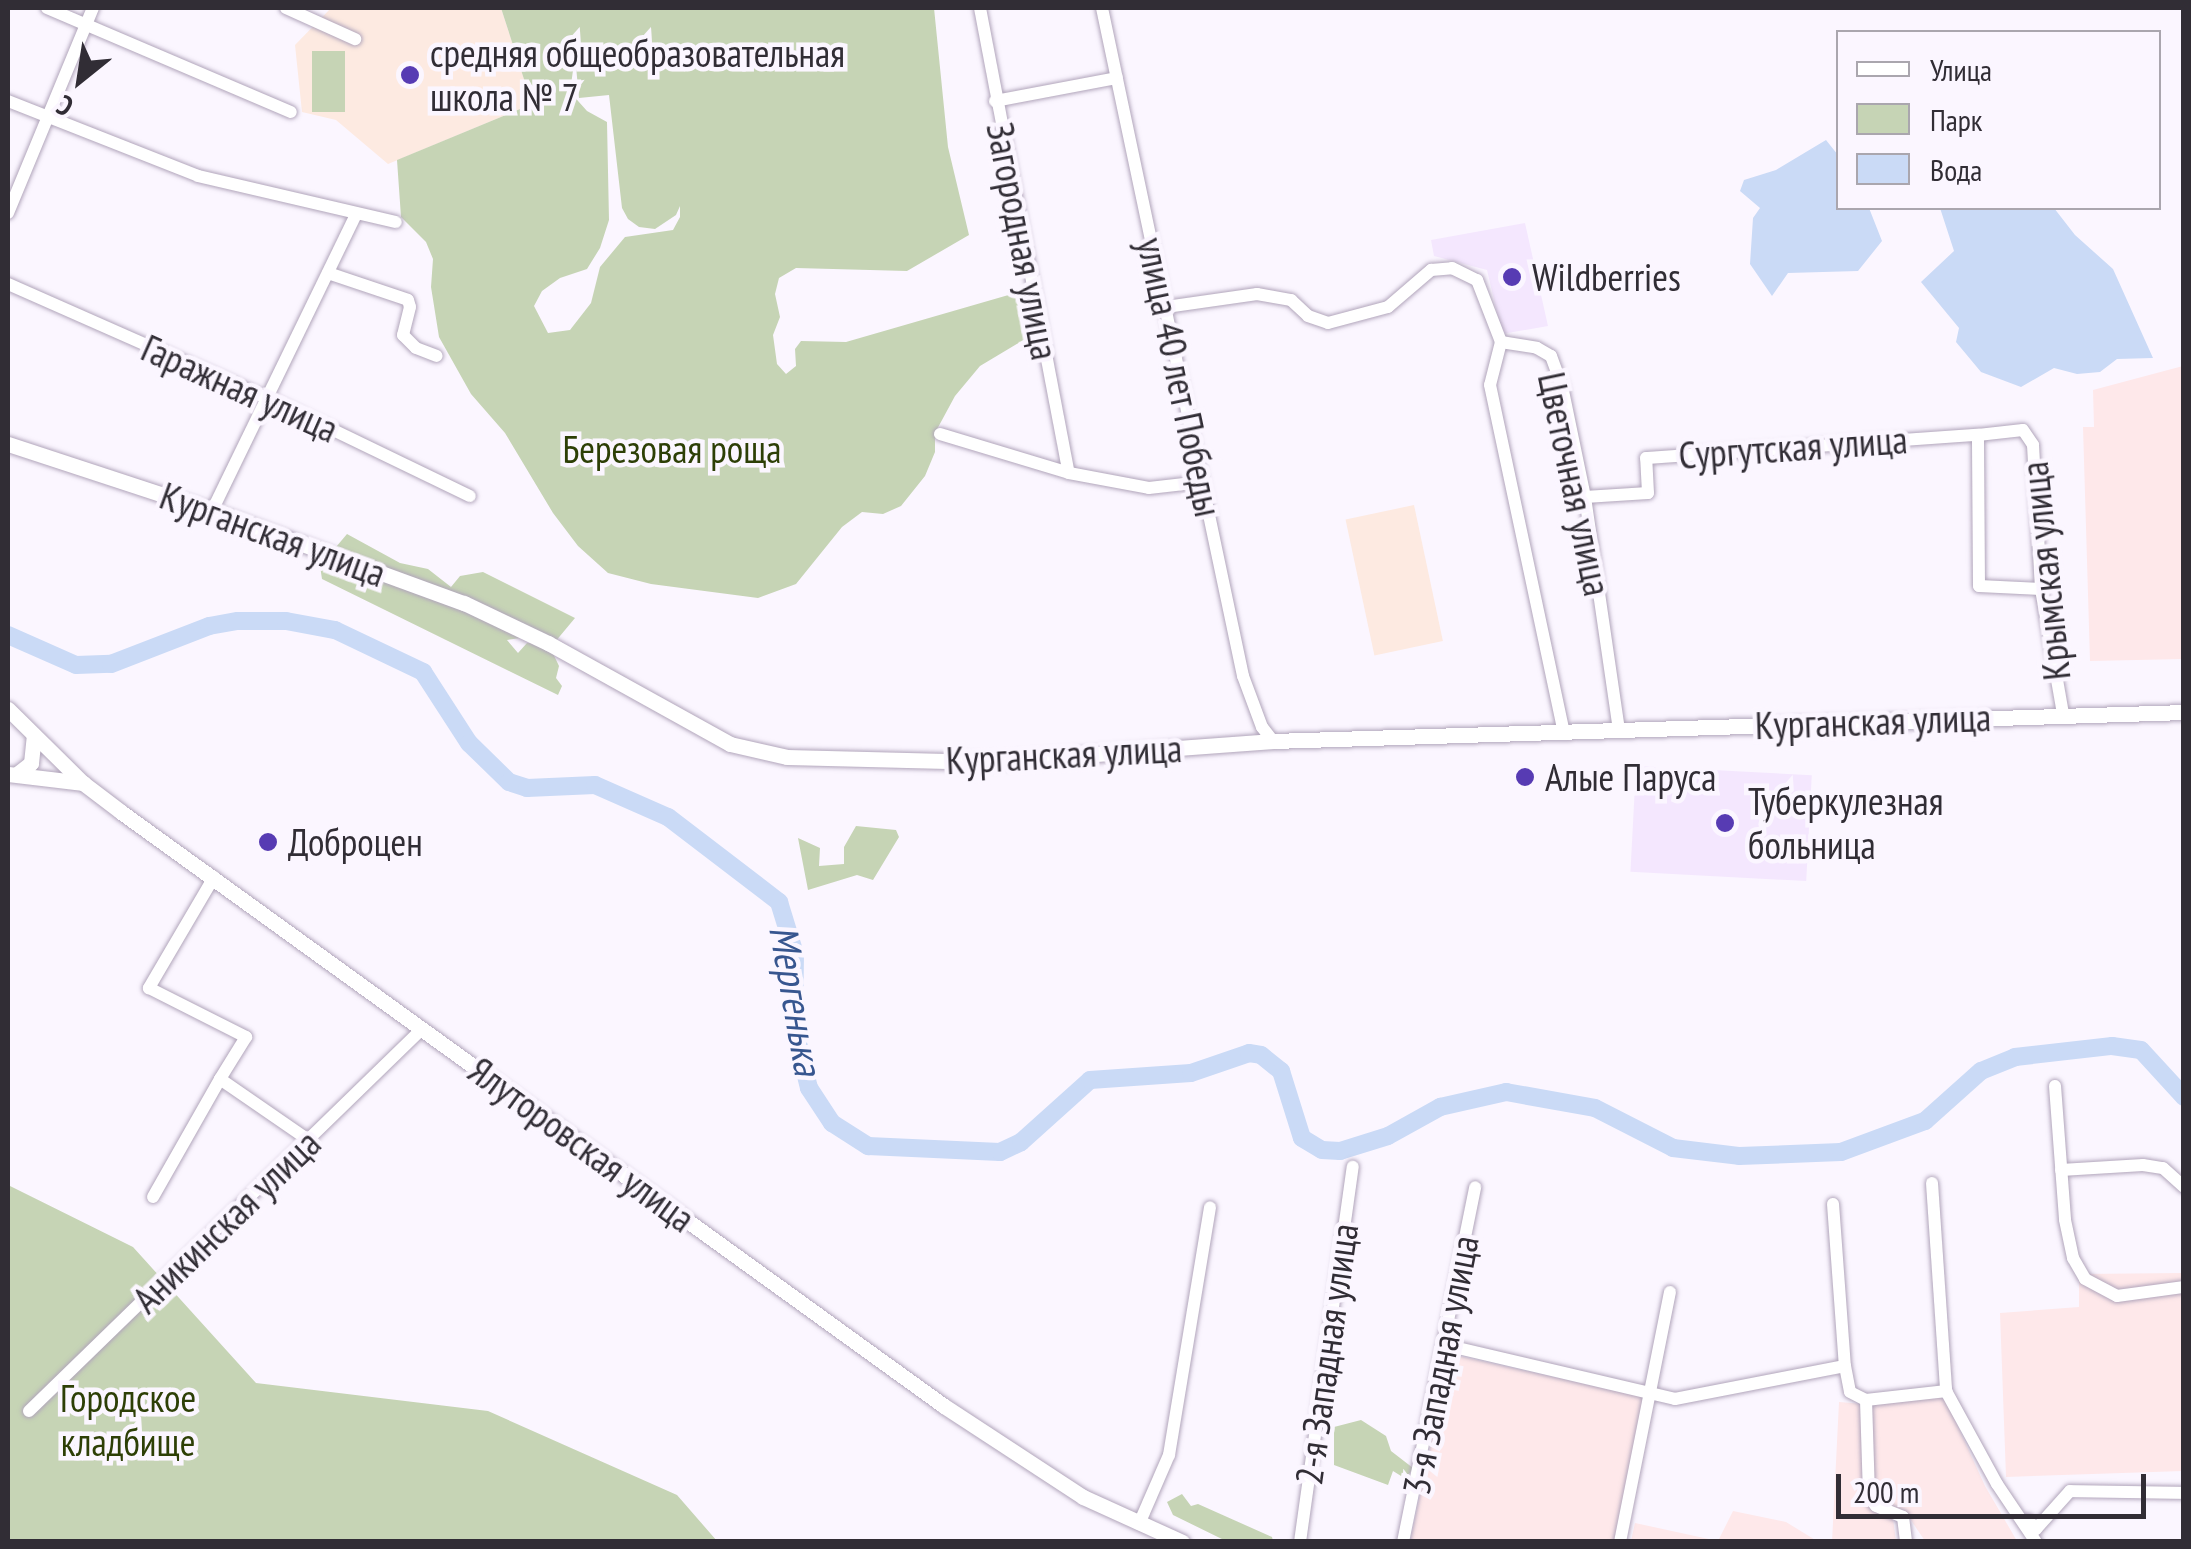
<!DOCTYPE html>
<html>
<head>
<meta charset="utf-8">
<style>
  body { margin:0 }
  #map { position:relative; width:2191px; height:1549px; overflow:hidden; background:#fbf6ff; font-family:"PT Sans Narrow",sans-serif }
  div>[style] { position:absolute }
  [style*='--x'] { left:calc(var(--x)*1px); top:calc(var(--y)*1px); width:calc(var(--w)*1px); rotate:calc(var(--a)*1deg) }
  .built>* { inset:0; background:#f4e7fe; transform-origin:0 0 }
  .industrial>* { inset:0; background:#fee8ea }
  .education>* { inset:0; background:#fdeae1; transform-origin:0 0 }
  .green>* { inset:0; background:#c6d4b5; transform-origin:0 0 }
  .water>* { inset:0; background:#cadaf6 }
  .river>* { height:18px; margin:-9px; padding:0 9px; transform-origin:9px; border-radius:9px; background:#cadaf6 }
  .roads { filter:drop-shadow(0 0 2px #b1a5bb) drop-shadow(0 0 2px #b1a5bb) }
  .minor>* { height:12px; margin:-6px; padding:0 6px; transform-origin:6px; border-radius:6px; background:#fff }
  .major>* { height:15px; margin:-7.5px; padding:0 7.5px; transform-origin:7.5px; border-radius:7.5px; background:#fff }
  .dots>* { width:28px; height:28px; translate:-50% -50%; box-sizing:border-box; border:5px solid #fbf6ff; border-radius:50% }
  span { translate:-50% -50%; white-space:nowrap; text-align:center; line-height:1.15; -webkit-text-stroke:9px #fbf6ff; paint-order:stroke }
  .poi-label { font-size:38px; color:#312d35 }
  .left { translate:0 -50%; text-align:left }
  .street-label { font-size:38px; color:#312d35 }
  .park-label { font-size:38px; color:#2d3f06 }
  .water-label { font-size:40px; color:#37568f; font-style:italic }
  .frame { position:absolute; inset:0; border:10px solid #312d35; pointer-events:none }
  .legend { position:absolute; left:1836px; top:30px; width:325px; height:180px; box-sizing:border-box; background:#fbf6ff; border:2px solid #aaa6ae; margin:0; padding:12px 18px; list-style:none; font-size:30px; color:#312d35 }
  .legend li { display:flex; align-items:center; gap:20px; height:50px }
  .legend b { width:50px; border:2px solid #aaa6ae }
  .north { position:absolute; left:30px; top:30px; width:100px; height:100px; -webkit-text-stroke:8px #fbf6ff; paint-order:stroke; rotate:210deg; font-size:28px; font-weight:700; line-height:40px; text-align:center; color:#312d35 }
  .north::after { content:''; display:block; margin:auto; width:35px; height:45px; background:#312d35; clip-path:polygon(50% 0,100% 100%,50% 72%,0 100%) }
  .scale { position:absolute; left:1836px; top:1474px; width:310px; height:45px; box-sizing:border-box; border:5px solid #312d35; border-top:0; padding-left:12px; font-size:30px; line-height:35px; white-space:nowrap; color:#312d35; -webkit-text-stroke:8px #fbf6ff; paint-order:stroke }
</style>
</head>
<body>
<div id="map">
  <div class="built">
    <i style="clip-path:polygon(1525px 223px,1548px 326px,1502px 334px,1487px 270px,1434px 256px,1431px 240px)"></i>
    <i style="left:1636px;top:766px;width:176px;height:106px;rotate:3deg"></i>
  </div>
  <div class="industrial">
    <i style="clip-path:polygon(2183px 366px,2183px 659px,2090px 661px,2083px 427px,2094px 427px,2093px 390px)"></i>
    <i style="clip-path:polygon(2183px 1273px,2183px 1471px,2006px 1477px,2000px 1313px,2079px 1307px,2079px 1274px)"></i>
    <i style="clip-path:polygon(1450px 1354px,1643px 1397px,1614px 1541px,1410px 1542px)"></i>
    <i style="clip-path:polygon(1944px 1396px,1985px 1486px,2017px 1541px,1925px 1541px,1904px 1510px,1877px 1504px,1871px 1495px,1869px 1404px)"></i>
    <i style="clip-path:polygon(1839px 1402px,1864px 1404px,1867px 1498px,1892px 1511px,1896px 1541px,1832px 1542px)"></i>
    <i style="clip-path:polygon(1733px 1511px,1786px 1522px,1817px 1541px,1631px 1541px,1635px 1523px,1718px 1541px)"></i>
  </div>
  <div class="education">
    <i style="clip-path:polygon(331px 8px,501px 8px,532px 104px,388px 164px,336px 120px,302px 112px,295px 45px)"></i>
    <i style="left:1414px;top:505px;width:139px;height:70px;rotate:78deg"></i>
  </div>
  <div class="green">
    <i style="clip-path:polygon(evenodd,501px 8px,934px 8px,948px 147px,969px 235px,907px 271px,796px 268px,779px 278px,775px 294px,780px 317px,773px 335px,777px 364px,786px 374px,796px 366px,795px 349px,801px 341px,846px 342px,1026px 290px,1035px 333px,980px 366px,955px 396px,935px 433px,935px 452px,925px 476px,901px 506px,883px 514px,862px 512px,842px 527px,796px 584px,758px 598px,651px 584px,608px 573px,578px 546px,553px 513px,505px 433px,471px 394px,439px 337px,431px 287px,433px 259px,426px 242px,401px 217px,397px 160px,532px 104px,501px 8px,575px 56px,579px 98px,609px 95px,622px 208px,628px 219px,639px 227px,655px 229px,676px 215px,680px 206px,680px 217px,673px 230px,625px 237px,600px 267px,591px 303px,570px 330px,548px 333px,534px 306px,542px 291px,560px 278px,587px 269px,600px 248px,609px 220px,607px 122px,587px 111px,570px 92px,575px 56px)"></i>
    <i style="left:312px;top:51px;width:33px;height:61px"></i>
    <i style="clip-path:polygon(347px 534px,400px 563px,428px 569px,451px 587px,460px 576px,483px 572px,575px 618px,555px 642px,542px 635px,507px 640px,518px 653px,527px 643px,548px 643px,559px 666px,556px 678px,562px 686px,558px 695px,322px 579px,320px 566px)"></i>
    <i style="clip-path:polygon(856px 826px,896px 830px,899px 837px,873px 880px,857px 875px,808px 890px,798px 838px,820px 848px,819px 866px,844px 864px,844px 847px)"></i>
    <i style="clip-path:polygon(8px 1185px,133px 1247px,256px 1383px,488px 1411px,677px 1495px,717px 1541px,8px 1541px)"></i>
    <i style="clip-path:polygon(1361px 1420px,1386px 1436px,1391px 1451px,1413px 1468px,1406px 1479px,1393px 1471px,1388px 1485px,1334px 1465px,1334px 1427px)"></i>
    <i style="clip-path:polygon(1182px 1494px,1191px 1506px,1198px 1504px,1272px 1537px,1273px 1541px,1226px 1541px,1173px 1515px,1167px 1502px)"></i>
  </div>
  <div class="water">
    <i style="clip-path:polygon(1826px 140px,1838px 155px,1838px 208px,1869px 208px,1882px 241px,1858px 271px,1788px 273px,1772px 296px,1750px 264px,1753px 218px,1760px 208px,1740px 191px,1744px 180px,1776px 170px)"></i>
    <i style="clip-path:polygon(1940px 208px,2054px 208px,2075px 235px,2113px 269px,2153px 358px,2117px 359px,2100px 372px,2077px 374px,2054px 368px,2021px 387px,1981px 372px,1956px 342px,1959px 328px,1921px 282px,1954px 251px)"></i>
  </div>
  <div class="river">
    <i style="--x:8;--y:635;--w:74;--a:23.8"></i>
    <i style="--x:76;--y:665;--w:35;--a:-2"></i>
    <i style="--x:111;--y:664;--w:105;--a:-21.2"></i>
    <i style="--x:209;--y:626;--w:29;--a:-10"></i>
    <i style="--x:238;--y:621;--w:48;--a:0"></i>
    <i style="--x:286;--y:621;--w:50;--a:10.4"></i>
    <i style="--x:335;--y:630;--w:98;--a:25.5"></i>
    <i style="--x:423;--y:672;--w:85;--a:57.1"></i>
    <i style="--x:469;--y:743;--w:56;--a:44.3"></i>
    <i style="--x:509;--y:782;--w:19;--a:18"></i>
    <i style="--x:527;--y:788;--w:68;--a:-2.5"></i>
    <i style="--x:595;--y:785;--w:80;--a:23.7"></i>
    <i style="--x:668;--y:817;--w:140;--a:37.4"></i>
    <i style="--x:779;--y:902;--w:54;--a:72.9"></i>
    <i style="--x:795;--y:954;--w:73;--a:90.8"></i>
    <i style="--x:794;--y:1027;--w:63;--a:76.2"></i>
    <i style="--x:809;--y:1088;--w:42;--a:56.7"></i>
    <i style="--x:832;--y:1123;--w:43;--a:32.6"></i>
    <i style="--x:868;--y:1146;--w:132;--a:2.6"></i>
    <i style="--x:1000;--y:1152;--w:23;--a:-25"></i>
    <i style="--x:1021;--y:1142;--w:93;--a:-41.9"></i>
    <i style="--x:1090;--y:1080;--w:101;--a:-4"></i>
    <i style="--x:1191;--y:1073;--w:61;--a:-19"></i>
    <i style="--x:1249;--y:1053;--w:12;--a:9"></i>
    <i style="--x:1261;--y:1055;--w:26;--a:39"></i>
    <i style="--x:1281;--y:1071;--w:70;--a:72.6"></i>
    <i style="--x:1302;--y:1138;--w:23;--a:31"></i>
    <i style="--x:1322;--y:1150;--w:18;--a:3"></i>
    <i style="--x:1340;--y:1151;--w:50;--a:-17.4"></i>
    <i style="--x:1388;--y:1136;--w:60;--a:-29.1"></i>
    <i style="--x:1440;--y:1107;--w:68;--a:-12.8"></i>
    <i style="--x:1506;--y:1092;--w:90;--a:10.2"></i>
    <i style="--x:1595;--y:1108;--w:88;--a:27.1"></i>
    <i style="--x:1673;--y:1148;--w:66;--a:6.9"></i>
    <i style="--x:1739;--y:1156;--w:102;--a:-2.2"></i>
    <i style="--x:1841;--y:1152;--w:90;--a:-20.3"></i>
    <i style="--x:1925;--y:1121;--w:75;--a:-41.8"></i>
    <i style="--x:1981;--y:1071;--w:37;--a:-22"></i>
    <i style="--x:2015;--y:1057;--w:98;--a:-6.5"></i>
    <i style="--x:2112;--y:1046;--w:29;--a:8"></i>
    <i style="--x:2141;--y:1050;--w:64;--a:47.5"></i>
  </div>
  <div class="roads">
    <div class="minor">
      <i style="--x:47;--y:8;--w:265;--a:23.1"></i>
      <i style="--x:286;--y:8;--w:76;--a:24.2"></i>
      <i style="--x:980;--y:8;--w:473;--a:79.2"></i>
      <i style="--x:1102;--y:8;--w:683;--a:78.08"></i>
      <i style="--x:1243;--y:676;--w:54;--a:69.6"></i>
      <i style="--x:1262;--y:727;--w:18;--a:52"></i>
      <i style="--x:8;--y:101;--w:204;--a:21.5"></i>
      <i style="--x:198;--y:176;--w:203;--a:13.1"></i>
      <i style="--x:995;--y:101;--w:124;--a:-10.7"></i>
      <i style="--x:8;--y:213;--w:222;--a:-67.5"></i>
      <i style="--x:328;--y:273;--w:84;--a:18.6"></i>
      <i style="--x:408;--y:300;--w:7;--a:74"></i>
      <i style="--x:410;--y:307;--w:29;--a:104"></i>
      <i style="--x:403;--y:335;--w:18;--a:45"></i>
      <i style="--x:416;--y:348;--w:22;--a:21"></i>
      <i style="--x:8;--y:284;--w:285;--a:23.8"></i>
      <i style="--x:269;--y:399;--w:223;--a:25.8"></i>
      <i style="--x:1166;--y:307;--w:92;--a:-8.1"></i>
      <i style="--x:1257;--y:294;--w:35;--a:10"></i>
      <i style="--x:1291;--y:300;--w:23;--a:43"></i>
      <i style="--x:1308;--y:316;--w:21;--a:19"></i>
      <i style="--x:1328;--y:323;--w:62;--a:-14.9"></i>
      <i style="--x:1388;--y:307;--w:57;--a:-40.7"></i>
      <i style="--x:1431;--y:270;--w:21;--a:-5"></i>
      <i style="--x:1452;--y:268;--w:28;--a:26"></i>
      <i style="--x:1477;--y:280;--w:66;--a:68.8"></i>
      <i style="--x:1501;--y:342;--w:36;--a:9"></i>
      <i style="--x:1537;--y:348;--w:16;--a:30"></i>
      <i style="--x:1551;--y:356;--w:32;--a:70"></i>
      <i style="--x:1562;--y:386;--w:113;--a:78.3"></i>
      <i style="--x:1585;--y:497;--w:235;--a:81.7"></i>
      <i style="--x:1501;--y:342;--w:44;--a:104.3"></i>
      <i style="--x:1490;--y:385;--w:356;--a:78"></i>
      <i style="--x:940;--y:434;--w:135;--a:16.8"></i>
      <i style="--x:1069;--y:473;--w:81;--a:10.6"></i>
      <i style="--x:1149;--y:488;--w:53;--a:-6.5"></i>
      <i style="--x:1585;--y:497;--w:63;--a:-3.6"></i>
      <i style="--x:1648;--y:493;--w:35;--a:-93"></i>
      <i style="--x:1646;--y:458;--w:333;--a:-4"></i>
      <i style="--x:212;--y:511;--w:330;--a:-64.1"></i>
      <i style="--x:2041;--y:589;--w:62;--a:-177.2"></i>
      <i style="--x:1979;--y:586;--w:151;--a:-90.4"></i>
      <i style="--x:1978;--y:435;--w:45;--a:-6.3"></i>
      <i style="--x:2023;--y:430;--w:18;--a:56"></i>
      <i style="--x:2033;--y:445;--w:144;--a:86.8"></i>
      <i style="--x:2041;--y:589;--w:127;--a:80"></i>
      <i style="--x:214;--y:877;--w:129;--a:120.4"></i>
      <i style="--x:149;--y:988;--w:109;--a:26.8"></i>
      <i style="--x:246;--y:1037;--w:49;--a:121.8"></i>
      <i style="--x:220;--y:1079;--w:109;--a:34.6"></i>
      <i style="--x:2055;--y:1086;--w:134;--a:85.7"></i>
      <i style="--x:2065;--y:1220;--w:39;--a:78"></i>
      <i style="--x:2073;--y:1258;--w:24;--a:60"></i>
      <i style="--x:2085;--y:1279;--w:36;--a:28"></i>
      <i style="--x:2117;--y:1296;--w:68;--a:-7.7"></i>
      <i style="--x:2061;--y:1170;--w:82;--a:-3.5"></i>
      <i style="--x:2143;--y:1165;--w:20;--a:9"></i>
      <i style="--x:2163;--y:1168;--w:28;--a:42"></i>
      <i style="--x:1932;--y:1183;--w:208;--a:86.1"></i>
      <i style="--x:1946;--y:1391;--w:106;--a:61.3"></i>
      <i style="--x:1997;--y:1484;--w:70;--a:56.1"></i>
      <i style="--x:153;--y:1197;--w:136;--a:-60.4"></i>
      <i style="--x:1833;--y:1204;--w:162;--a:85.8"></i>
      <i style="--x:1845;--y:1366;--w:26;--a:79"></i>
      <i style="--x:1850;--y:1392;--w:18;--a:27"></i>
      <i style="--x:1866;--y:1400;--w:97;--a:88.2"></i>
      <i style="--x:1869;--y:1497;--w:11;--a:52"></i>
      <i style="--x:1876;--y:1506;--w:29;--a:22"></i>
      <i style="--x:1903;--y:1517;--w:25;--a:83"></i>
      <i style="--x:1445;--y:1345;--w:236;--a:13.2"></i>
      <i style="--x:1675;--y:1399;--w:173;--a:-11"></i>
      <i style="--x:1866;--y:1400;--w:81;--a:-6.4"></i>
      <i style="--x:29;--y:1411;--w:548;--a:-44.19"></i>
      <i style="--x:2028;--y:1520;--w:12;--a:48"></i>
      <i style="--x:2036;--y:1529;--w:51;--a:-48.2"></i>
      <i style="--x:2070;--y:1491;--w:114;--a:1"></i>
      <i style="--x:1139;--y:1524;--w:75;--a:-66.5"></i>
      <i style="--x:1169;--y:1455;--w:251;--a:-80.6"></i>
      <i style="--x:1300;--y:1542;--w:379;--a:-82"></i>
      <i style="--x:1403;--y:1542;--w:362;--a:-78.5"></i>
      <i style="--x:1620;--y:1542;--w:255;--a:-78.7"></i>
    </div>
    <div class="major">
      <i style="--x:8;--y:444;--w:215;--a:18.2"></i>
      <i style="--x:212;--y:511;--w:268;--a:20.1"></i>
      <i style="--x:464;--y:603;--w:93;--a:25.5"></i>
      <i style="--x:548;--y:643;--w:208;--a:29"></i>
      <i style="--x:730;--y:744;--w:58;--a:12.8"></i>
      <i style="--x:787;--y:757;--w:200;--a:1.4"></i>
      <i style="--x:987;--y:762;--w:287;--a:-4.2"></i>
      <i style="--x:1273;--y:741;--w:911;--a:-1.82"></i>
      <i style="--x:8;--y:709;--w:105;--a:44.6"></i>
      <i style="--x:83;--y:783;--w:48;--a:37.3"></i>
      <i style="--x:121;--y:812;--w:1015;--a:35.82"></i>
      <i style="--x:944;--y:1406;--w:166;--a:33.2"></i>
      <i style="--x:1083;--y:1497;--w:109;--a:24.4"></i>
      <i style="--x:8;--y:774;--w:76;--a:6.8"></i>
      <i style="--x:17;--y:774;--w:18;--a:-38"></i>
      <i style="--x:31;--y:763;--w:28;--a:-84"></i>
    </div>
  </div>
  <div class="dots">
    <i style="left:410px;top:75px;background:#573bb3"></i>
    <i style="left:1512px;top:277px;background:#573bb3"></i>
    <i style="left:1525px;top:777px;background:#573bb3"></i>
    <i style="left:1725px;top:823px;background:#573bb3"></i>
    <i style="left:268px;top:842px;background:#573bb3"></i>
  </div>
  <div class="poi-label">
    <span class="left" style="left:430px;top:75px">средняя общеобразовательная<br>школа № 7</span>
    <span class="left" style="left:1532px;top:277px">Wildberries</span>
    <span class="left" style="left:1545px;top:777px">Алые Паруса</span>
    <span class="left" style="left:1748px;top:823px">Туберкулезная<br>больница</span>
    <span class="left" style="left:288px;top:842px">Доброцен</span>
  </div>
  <div class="street-label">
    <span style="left:1023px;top:241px;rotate:79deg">Загородная улица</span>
    <span style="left:1180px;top:377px;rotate:78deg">улица 40 лет Победы</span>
    <span style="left:240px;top:388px;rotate:24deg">Гаражная улица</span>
    <span style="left:1793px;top:447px;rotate:-4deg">Сургутская улица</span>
    <span style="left:1575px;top:484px;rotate:78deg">Цветочная улица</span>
    <span style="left:273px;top:534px;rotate:20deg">Курганская улица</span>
    <span style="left:2045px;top:571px;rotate:-96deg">Крымская улица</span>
    <span style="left:1873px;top:721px;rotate:-2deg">Курганская улица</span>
    <span style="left:1064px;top:754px;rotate:-3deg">Курганская улица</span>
    <span style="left:582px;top:1144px;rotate:36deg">Ялуторовская улица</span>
    <span style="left:226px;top:1221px;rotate:-44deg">Аникинская улица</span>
    <span style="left:1326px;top:1354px;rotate:-82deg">2-я Западная улица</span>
    <span style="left:1440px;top:1365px;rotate:-79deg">3-я Западная улица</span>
  </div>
  <div class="park-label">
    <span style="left:672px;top:449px">Березовая роща</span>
    <span style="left:128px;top:1420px">Городское<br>кладбище</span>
  </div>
  <div class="water-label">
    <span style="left:797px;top:1000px;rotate:80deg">Мергенька</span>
  </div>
  <div class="frame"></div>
  <ul class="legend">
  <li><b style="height:12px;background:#fff"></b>Улица</li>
  <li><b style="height:28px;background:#c6d4b5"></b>Парк</li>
  <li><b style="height:28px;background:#cadaf6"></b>Вода</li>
  </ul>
  <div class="north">С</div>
  <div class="scale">200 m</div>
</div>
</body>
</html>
